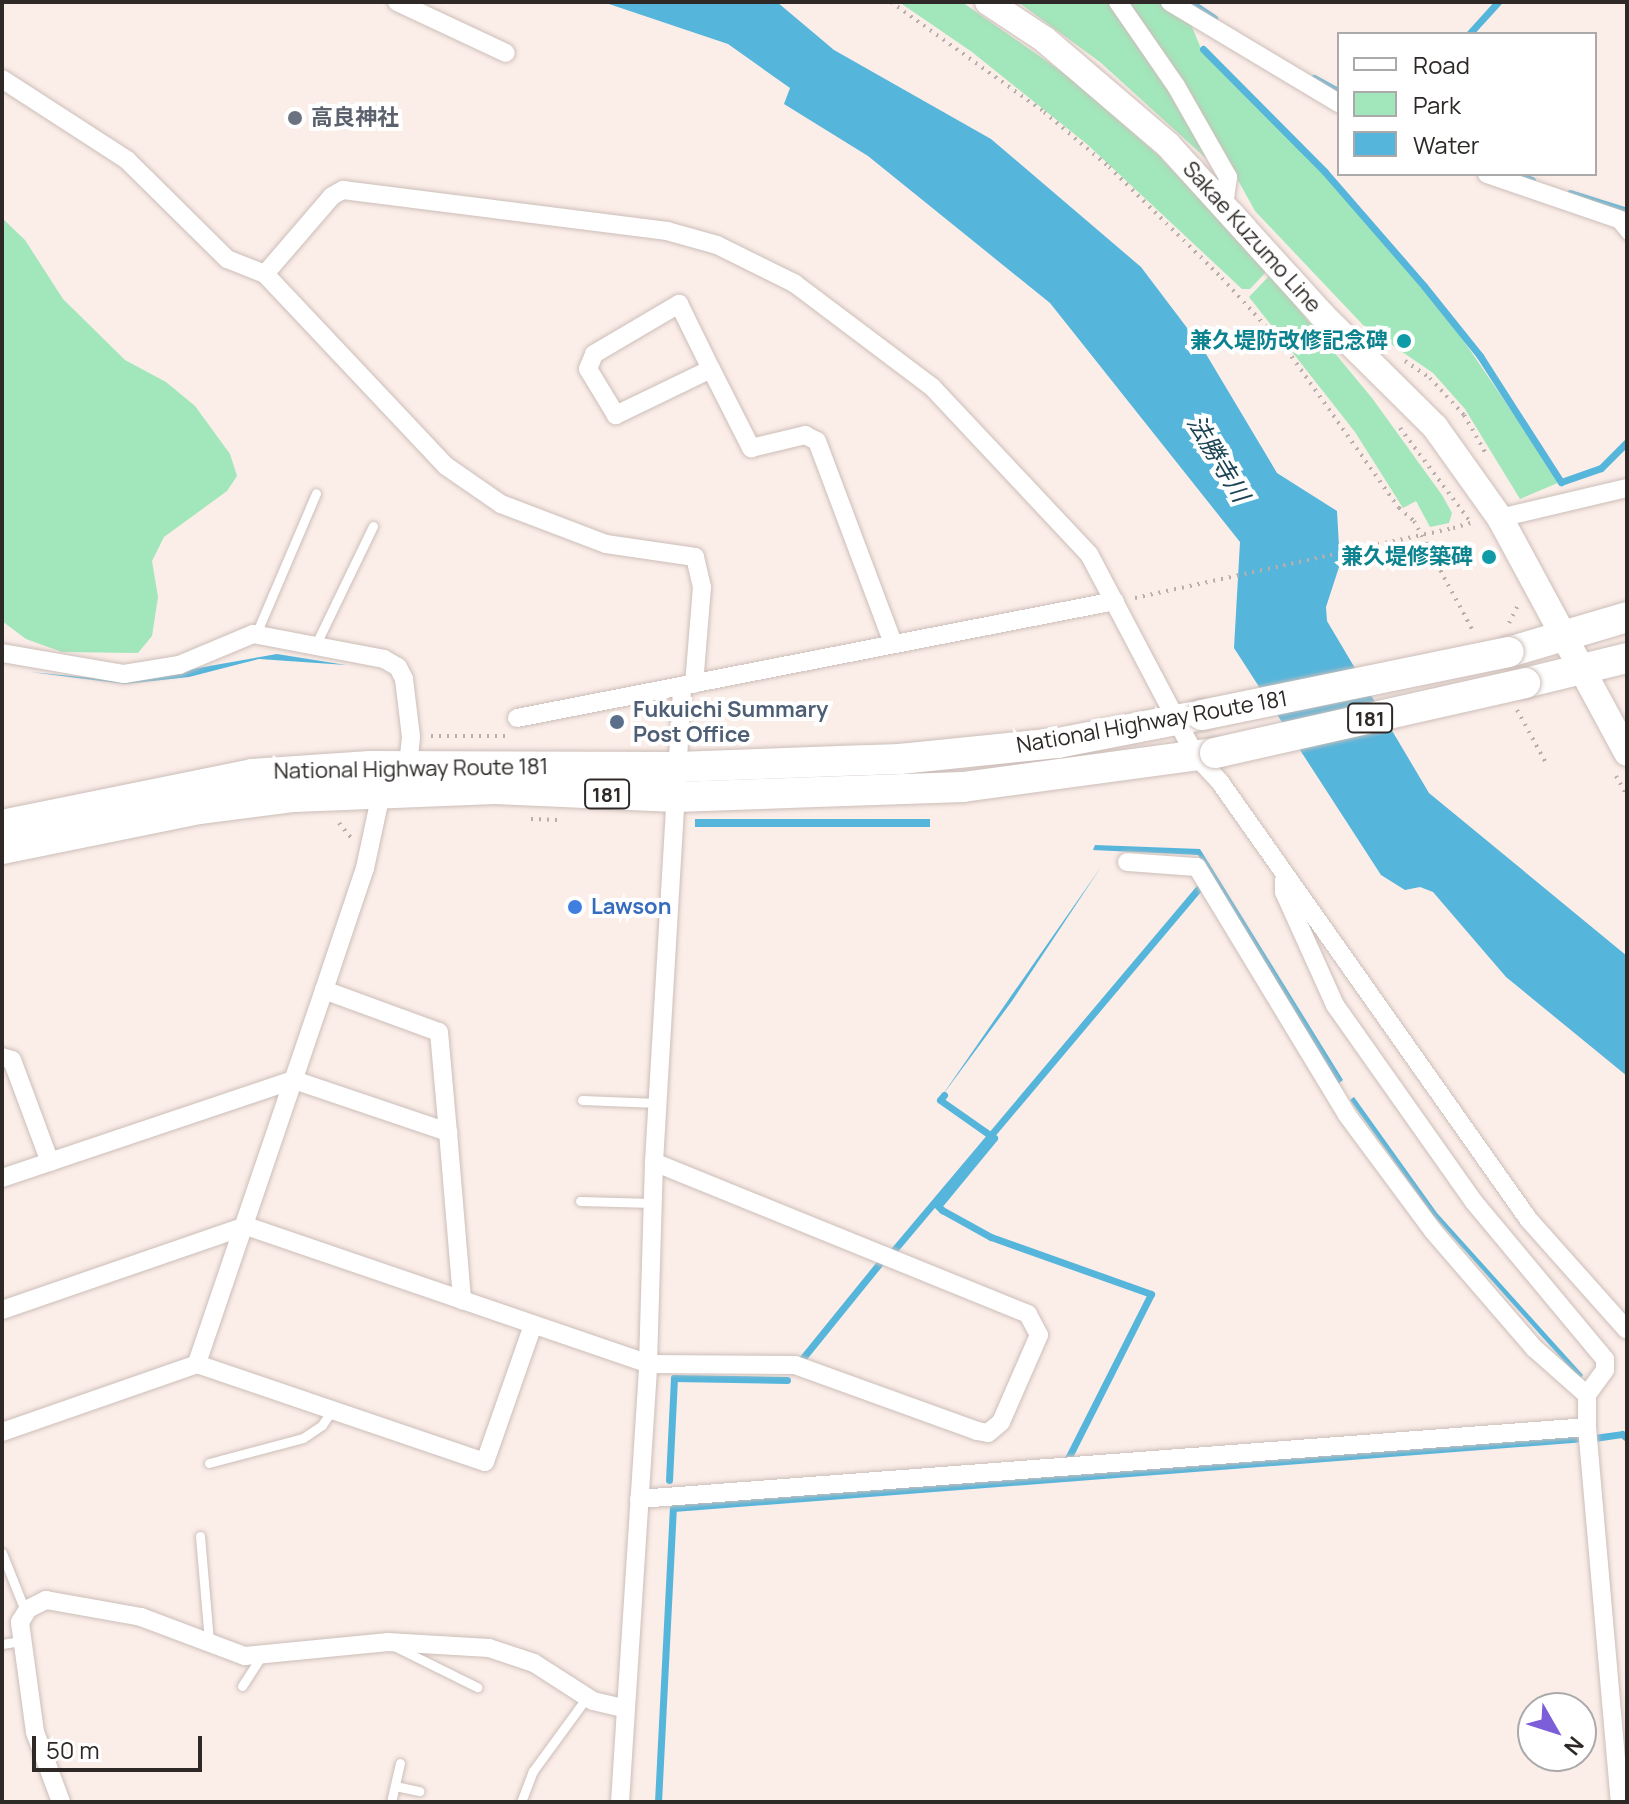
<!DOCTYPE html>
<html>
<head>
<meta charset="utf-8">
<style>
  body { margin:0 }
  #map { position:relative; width:1629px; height:1804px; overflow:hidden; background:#fbede8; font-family:Manrope,"Noto Sans JP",sans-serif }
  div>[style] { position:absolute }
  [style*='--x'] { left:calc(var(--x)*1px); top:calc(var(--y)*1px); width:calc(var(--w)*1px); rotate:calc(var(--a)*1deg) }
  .green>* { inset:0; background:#a2e6bb }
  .water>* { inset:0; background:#56b5db; transform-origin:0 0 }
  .stream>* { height:7px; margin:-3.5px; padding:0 3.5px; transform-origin:3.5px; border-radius:3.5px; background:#56b5db }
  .path>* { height:4px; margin-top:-2px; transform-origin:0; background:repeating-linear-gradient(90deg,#b9aeaa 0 2px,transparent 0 8px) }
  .roads { filter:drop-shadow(0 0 2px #ccbeb9) drop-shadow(0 0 2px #ccbeb9) }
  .service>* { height:9px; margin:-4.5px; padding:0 4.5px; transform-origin:4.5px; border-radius:4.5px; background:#fff }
  .minor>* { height:18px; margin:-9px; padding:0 9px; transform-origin:9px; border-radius:9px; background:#fff }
  .secondary>* { height:26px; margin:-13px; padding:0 13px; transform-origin:13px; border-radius:13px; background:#fff }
  .trunk>* { height:30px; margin:-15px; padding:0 15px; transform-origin:15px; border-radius:15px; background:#fff }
  .path-bridge>* { height:4px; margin-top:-2px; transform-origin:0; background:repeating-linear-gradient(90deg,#b9aeaa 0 2px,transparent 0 8px) }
  .bridges { filter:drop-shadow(0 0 2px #ccbeb9) drop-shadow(0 0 2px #ccbeb9) }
  .trunk-bridge>* { height:30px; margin:-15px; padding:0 15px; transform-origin:15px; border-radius:15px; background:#fff }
  .dots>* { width:22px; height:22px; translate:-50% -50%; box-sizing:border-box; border:4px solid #fff; border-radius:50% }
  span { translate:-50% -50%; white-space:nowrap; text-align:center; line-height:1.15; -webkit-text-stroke:8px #fff; paint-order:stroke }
  .shield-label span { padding:2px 6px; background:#fff; border:2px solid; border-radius:6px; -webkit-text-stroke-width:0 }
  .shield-label { font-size:20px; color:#2e2927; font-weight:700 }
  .worship-label { font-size:22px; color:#5b616d; font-weight:700 }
  .left { translate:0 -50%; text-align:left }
  .street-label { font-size:22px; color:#2e2927 }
  .culture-label { font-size:22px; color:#0d838f; font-weight:700 }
  .right { translate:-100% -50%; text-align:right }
  .service-label { font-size:22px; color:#4e5e75; font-weight:700 }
  .shop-label { font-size:22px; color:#366cbe; font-weight:700 }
  .water-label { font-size:24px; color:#1a4354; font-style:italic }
  .frame { position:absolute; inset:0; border:4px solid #2e2927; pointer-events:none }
  .legend { position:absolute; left:1337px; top:32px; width:260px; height:144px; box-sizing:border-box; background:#fff; border:2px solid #aba9a9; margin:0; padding:10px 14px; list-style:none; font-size:24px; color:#2e2927 }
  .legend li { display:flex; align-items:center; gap:16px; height:40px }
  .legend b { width:40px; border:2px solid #aba9a9 }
  .north { position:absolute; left:1517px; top:1692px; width:80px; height:80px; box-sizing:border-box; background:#fff; border:2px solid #aba9a9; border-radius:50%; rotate:129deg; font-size:22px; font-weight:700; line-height:32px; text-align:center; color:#2e2927 }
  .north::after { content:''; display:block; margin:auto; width:28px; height:36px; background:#7c5ed9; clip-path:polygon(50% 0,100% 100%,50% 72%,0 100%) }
  .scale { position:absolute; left:32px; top:1736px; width:170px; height:36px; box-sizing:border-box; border:4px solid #2e2927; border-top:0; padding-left:10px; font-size:24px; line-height:28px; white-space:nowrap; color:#2e2927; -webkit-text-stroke:6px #fff; paint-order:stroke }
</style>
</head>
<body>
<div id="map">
  <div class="green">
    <i style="clip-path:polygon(899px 2px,962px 2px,1065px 74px,1158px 155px,1267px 271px,1250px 289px,1242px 289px,1088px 145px,972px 52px)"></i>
    <i style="clip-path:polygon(1018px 2px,1111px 2px,1169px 85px,1210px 162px,1100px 62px)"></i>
    <i style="clip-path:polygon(1124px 2px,1160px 2px,1190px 22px,1202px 51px,1330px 180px,1446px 315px,1560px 482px,1520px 499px,1465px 409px,1433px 373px,1363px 325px,1255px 211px,1213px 135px)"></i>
    <i style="clip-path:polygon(2px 218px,25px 240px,63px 299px,125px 360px,166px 382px,195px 406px,230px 454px,237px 476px,227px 491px,164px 537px,152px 561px,158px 597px,152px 636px,138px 653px,62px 652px,26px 639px,2px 621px)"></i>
    <i style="clip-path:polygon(1270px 275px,1372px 398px,1442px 495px,1452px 513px,1449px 523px,1430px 527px,1416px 501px,1403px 508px,1355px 432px,1249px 297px)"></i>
  </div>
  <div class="water">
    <i style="clip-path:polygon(603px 2px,777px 2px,834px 50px,991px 139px,1141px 267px,1203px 349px,1277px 473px,1337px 511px,1340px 564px,1326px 607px,1327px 621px,1429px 793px,1627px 956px,1627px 1076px,1506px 977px,1433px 892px,1420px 887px,1405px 890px,1381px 875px,1234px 648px,1240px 542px,1050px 303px,868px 156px,784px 104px,790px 88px,728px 44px)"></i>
    <i style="clip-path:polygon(277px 654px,346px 665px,259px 659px,189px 677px,125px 684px,30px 672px,125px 681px)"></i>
    <i style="left:695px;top:819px;width:235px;height:8px"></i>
    <i style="clip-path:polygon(1095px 845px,1200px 849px,1343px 1080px,1338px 1084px,1198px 855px,1093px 850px)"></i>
    <i style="clip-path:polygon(1101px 867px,1012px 1001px,939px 1100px,1009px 999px)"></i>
    <i style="clip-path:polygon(1354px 1097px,1437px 1213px,1583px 1375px,1580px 1379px,1433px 1215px,1350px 1100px)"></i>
  </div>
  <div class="stream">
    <i style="--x:1190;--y:2;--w:29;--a:34"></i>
    <i style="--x:1469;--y:34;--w:43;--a:-47.8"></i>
    <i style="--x:1203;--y:49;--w:173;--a:45.2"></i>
    <i style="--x:1325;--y:172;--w:151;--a:49"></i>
    <i style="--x:1424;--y:286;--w:90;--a:51.3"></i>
    <i style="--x:1480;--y:356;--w:150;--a:57.3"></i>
    <i style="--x:1561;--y:482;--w:42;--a:-19.3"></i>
    <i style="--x:1601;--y:468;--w:37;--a:-45"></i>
    <i style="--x:1314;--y:78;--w:29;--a:29"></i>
    <i style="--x:1516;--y:174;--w:17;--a:21"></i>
    <i style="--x:1570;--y:193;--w:60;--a:17.5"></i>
    <i style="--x:944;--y:1095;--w:6;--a:129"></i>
    <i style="--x:940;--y:1100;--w:66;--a:35.1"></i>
    <i style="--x:994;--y:1138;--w:88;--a:129.5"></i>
    <i style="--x:938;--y:1206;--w:6;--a:45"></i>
    <i style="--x:942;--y:1210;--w:56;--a:28.9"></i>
    <i style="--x:991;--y:1237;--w:170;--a:19.6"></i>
    <i style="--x:1151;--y:1294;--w:188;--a:116.8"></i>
    <i style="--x:894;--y:1250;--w:475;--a:-49.9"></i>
    <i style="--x:802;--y:1359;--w:122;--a:-51"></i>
    <i style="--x:1594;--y:1438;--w:28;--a:-8"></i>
    <i style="--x:1622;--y:1434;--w:6;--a:39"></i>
    <i style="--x:669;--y:1480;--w:102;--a:-87.2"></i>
    <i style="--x:674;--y:1378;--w:113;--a:1"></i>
    <i style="--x:658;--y:1802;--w:294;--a:-87.1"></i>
    <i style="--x:673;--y:1508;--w:914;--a:-4.39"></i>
  </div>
  <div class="path">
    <i style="--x:891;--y:2;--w:188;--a:35.7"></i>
    <i style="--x:1044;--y:112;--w:85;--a:40.2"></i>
    <i style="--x:1109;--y:167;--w:158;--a:44.5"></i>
    <i style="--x:1222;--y:278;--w:97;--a:47.9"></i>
    <i style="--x:1287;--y:350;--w:194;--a:54.7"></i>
    <i style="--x:1399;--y:508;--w:20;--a:41"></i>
    <i style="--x:1414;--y:521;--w:127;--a:61.8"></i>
    <i style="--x:1405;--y:361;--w:30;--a:34"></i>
    <i style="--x:1430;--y:378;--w:50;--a:47.4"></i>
    <i style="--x:1464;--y:415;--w:43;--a:60.4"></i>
    <i style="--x:1400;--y:428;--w:115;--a:53.1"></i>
    <i style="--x:1453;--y:528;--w:19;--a:-16"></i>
    <i style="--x:1509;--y:623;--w:22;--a:-63"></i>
    <i style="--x:1517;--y:710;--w:60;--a:61.3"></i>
    <i style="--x:431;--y:736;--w:75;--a:0"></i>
    <i style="--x:1616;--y:776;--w:23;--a:61"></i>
    <i style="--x:531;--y:819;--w:27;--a:2"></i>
    <i style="--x:339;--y:823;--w:19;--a:51"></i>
  </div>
  <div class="roads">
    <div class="service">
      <i style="--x:1616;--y:222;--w:17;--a:50"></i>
      <i style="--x:256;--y:634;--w:153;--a:-66.9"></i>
      <i style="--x:316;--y:644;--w:131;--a:-64.2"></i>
      <i style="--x:582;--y:1100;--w:75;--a:2.3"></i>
      <i style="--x:580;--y:1201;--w:73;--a:1.6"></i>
      <i style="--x:209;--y:1463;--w:97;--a:-14.9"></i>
      <i style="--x:303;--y:1438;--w:23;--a:-34"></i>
      <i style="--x:322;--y:1425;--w:18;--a:-56"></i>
      <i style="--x:200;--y:1536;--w:106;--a:85.1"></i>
      <i style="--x:2;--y:1553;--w:65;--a:68.2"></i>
      <i style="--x:2;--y:1644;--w:20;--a:-9"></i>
      <i style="--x:394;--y:1646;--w:93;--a:26.3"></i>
      <i style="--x:242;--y:1686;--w:35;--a:-57"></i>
      <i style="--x:395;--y:1786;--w:25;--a:12"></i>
      <i style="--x:391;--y:1802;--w:40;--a:-77"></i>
      <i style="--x:521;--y:1802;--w:33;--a:-69"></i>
      <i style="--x:533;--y:1771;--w:92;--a:-53.9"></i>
    </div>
    <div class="minor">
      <i style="--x:397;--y:2;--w:120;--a:25.1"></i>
      <i style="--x:1118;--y:2;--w:102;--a:55.4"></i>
      <i style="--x:1176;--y:86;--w:105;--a:60.3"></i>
      <i style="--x:1228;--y:177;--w:29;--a:98"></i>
      <i style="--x:1170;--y:2;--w:197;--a:30.9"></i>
      <i style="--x:2;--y:79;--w:149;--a:32.9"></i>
      <i style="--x:127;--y:160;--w:141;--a:44.7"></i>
      <i style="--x:227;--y:259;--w:41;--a:21.5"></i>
      <i style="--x:265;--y:274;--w:264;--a:46.7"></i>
      <i style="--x:446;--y:466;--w:67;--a:34.6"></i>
      <i style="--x:501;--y:504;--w:112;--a:20.9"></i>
      <i style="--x:606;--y:544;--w:90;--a:8.3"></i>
      <i style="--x:695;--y:557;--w:31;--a:77"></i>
      <i style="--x:702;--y:587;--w:97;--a:94.7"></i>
      <i style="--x:1487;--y:174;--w:148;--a:18.9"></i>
      <i style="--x:265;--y:274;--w:103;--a:-49.3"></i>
      <i style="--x:332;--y:196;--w:13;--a:-29"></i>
      <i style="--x:343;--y:190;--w:327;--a:7.2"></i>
      <i style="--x:667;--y:231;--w:52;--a:15.6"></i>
      <i style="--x:717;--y:245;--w:86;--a:26.3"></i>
      <i style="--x:794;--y:283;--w:173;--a:37"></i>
      <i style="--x:932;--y:387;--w:229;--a:46.8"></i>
      <i style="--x:1089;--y:554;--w:227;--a:62.2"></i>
      <i style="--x:1195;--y:755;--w:37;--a:47"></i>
      <i style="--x:1220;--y:782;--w:536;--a:54.8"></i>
      <i style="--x:1529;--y:1220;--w:147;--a:48.3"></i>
      <i style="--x:711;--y:369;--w:106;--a:154.2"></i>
      <i style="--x:616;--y:415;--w:54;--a:-121.3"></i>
      <i style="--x:588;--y:369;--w:16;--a:-68"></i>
      <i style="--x:594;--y:354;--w:99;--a:-30.5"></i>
      <i style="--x:679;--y:304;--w:72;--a:63.8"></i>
      <i style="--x:711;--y:369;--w:89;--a:63.1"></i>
      <i style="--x:751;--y:448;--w:56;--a:-13.5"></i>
      <i style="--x:805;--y:435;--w:13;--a:27"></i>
      <i style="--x:817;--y:441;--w:214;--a:69.4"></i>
      <i style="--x:1500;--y:518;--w:130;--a:-13.3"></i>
      <i style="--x:2;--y:653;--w:124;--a:9.8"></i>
      <i style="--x:124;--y:674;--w:56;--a:-9.3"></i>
      <i style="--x:179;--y:665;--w:80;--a:-22.7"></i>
      <i style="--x:253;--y:634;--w:133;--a:10.8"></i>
      <i style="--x:384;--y:659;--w:16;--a:30"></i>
      <i style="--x:398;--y:667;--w:13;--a:63"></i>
      <i style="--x:404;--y:679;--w:58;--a:83.1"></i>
      <i style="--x:411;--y:737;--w:18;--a:96"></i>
      <i style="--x:409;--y:755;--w:18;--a:119"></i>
      <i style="--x:517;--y:718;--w:609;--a:-11.07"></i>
      <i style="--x:382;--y:789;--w:81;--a:102.1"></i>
      <i style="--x:365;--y:868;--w:129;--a:108.6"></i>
      <i style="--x:324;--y:990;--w:122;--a:20.1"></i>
      <i style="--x:439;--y:1032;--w:100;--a:84.9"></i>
      <i style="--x:1127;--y:862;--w:70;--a:4.1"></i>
      <i style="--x:1197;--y:867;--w:290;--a:58.8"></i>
      <i style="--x:1347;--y:1115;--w:144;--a:53.4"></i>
      <i style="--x:1433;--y:1231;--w:155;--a:49.2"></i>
      <i style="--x:1534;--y:1348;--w:71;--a:41.6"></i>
      <i style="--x:1284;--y:880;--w:12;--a:90"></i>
      <i style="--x:1284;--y:892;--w:124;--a:65.7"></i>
      <i style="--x:1335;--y:1005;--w:241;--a:54.8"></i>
      <i style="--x:1474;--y:1202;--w:204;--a:50.2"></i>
      <i style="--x:1605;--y:1359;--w:11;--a:90"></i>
      <i style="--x:1605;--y:1370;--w:31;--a:126"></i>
      <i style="--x:1587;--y:1395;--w:32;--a:90"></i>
      <i style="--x:1587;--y:1427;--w:376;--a:85"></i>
      <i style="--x:324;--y:990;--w:395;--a:108.8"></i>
      <i style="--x:197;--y:1364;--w:304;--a:18.8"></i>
      <i style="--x:485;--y:1462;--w:145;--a:-70.7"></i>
      <i style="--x:2;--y:1057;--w:10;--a:17"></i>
      <i style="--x:12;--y:1060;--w:109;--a:69.6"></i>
      <i style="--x:2;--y:1178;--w:308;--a:-18.6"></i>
      <i style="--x:294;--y:1080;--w:163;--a:18.7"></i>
      <i style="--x:448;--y:1132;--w:169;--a:85.2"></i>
      <i style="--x:2;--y:1310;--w:258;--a:-19"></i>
      <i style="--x:246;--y:1226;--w:425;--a:18.9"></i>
      <i style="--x:648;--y:1364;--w:147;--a:0.4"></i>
      <i style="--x:795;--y:1365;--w:194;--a:19.9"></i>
      <i style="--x:977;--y:1431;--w:11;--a:10"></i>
      <i style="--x:988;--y:1433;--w:17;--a:-40"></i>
      <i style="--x:1001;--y:1422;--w:95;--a:-66.4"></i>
      <i style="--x:1039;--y:1335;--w:24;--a:-118"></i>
      <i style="--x:1028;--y:1314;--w:404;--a:-157.9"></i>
      <i style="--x:2;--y:1432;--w:207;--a:-19.2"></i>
      <i style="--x:639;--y:1499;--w:951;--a:-4.34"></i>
      <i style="--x:61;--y:1802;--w:75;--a:-110.4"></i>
      <i style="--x:35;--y:1732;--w:111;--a:-97.8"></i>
      <i style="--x:20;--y:1622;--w:15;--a:-58"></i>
      <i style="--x:28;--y:1609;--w:20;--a:-27"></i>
      <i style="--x:46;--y:1600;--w:97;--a:10.1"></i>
      <i style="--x:141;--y:1617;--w:111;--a:20.6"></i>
      <i style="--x:245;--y:1656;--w:144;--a:-5.6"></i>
      <i style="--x:388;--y:1642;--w:101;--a:3.4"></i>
      <i style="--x:489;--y:1648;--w:47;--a:18.4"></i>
      <i style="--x:534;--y:1663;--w:70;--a:32.8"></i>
      <i style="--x:593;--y:1701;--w:32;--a:13"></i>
      <i style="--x:620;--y:1802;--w:439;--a:-86.3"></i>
      <i style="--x:648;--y:1364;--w:202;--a:-88.3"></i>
      <i style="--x:654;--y:1162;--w:476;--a:-86.6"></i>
    </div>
    <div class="secondary">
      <i style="--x:988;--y:2;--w:67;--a:33.5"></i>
      <i style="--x:1044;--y:39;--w:163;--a:40.5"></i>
      <i style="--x:1168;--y:145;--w:228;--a:47.8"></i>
      <i style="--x:1321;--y:314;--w:161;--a:44.7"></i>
      <i style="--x:1435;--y:427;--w:112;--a:54.5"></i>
      <i style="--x:1500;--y:518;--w:267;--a:61.6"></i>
    </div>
    <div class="trunk">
      <i style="--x:1509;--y:652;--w:123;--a:-16.5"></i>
      <i style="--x:1525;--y:683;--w:105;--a:-13.8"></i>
      <i style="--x:2;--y:825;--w:255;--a:-11.5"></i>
      <i style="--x:252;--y:774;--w:118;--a:-3.9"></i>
      <i style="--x:370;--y:766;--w:308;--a:0.2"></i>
      <i style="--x:678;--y:767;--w:222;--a:-2.1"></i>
      <i style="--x:900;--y:759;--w:159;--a:-5.8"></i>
      <i style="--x:1058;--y:743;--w:147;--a:-11"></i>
      <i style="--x:2;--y:849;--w:201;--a:-11.5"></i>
      <i style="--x:199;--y:809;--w:96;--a:-7.2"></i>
      <i style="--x:294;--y:797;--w:201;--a:-2.3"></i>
      <i style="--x:495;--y:789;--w:181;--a:2.5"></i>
      <i style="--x:676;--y:797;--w:287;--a:-2"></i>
      <i style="--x:963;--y:787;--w:254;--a:-7.7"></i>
    </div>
  </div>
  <div class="path-bridge">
    <i style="--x:1135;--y:598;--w:326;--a:-12.4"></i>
  </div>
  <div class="bridges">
    <div class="trunk-bridge">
      <i style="--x:1202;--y:715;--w:313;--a:-11.6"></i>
      <i style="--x:1215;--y:753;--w:318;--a:-12.7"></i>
    </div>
  </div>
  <div class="dots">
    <i style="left:295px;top:118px;background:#6b7280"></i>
    <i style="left:1404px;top:341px;background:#0f9aa8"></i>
    <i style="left:1489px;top:557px;background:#0f9aa8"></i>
    <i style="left:617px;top:722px;background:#5c6f8a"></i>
    <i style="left:575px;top:907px;background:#3f7fe0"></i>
  </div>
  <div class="shield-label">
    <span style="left:1370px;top:718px">181</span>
    <span style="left:607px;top:794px">181</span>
  </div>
  <div class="worship-label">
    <span class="left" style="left:311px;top:118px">高良神社</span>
  </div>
  <div class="street-label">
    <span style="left:1252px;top:237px;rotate:48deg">Sakae Kuzumo Line</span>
    <span style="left:1152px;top:722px;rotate:-10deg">National Highway Route 181</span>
    <span style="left:411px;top:769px;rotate:-1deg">National Highway Route 181</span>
  </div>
  <div class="culture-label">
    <span class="right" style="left:1388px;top:341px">兼久堤防改修記念碑</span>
    <span class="right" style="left:1473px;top:557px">兼久堤修築碑</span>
  </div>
  <div class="service-label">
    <span class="left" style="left:633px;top:722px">Fukuichi Summary<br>Post Office</span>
  </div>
  <div class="shop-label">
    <span class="left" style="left:591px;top:907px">Lawson</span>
  </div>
  <div class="water-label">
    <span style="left:1219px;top:458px;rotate:59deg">法勝寺川</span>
  </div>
  <div class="frame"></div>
  <ul class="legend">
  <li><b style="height:10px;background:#fff"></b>Road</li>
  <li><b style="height:22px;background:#a2e6bb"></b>Park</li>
  <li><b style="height:22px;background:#56b5db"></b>Water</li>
  </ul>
  <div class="north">N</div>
  <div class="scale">50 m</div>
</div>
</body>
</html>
